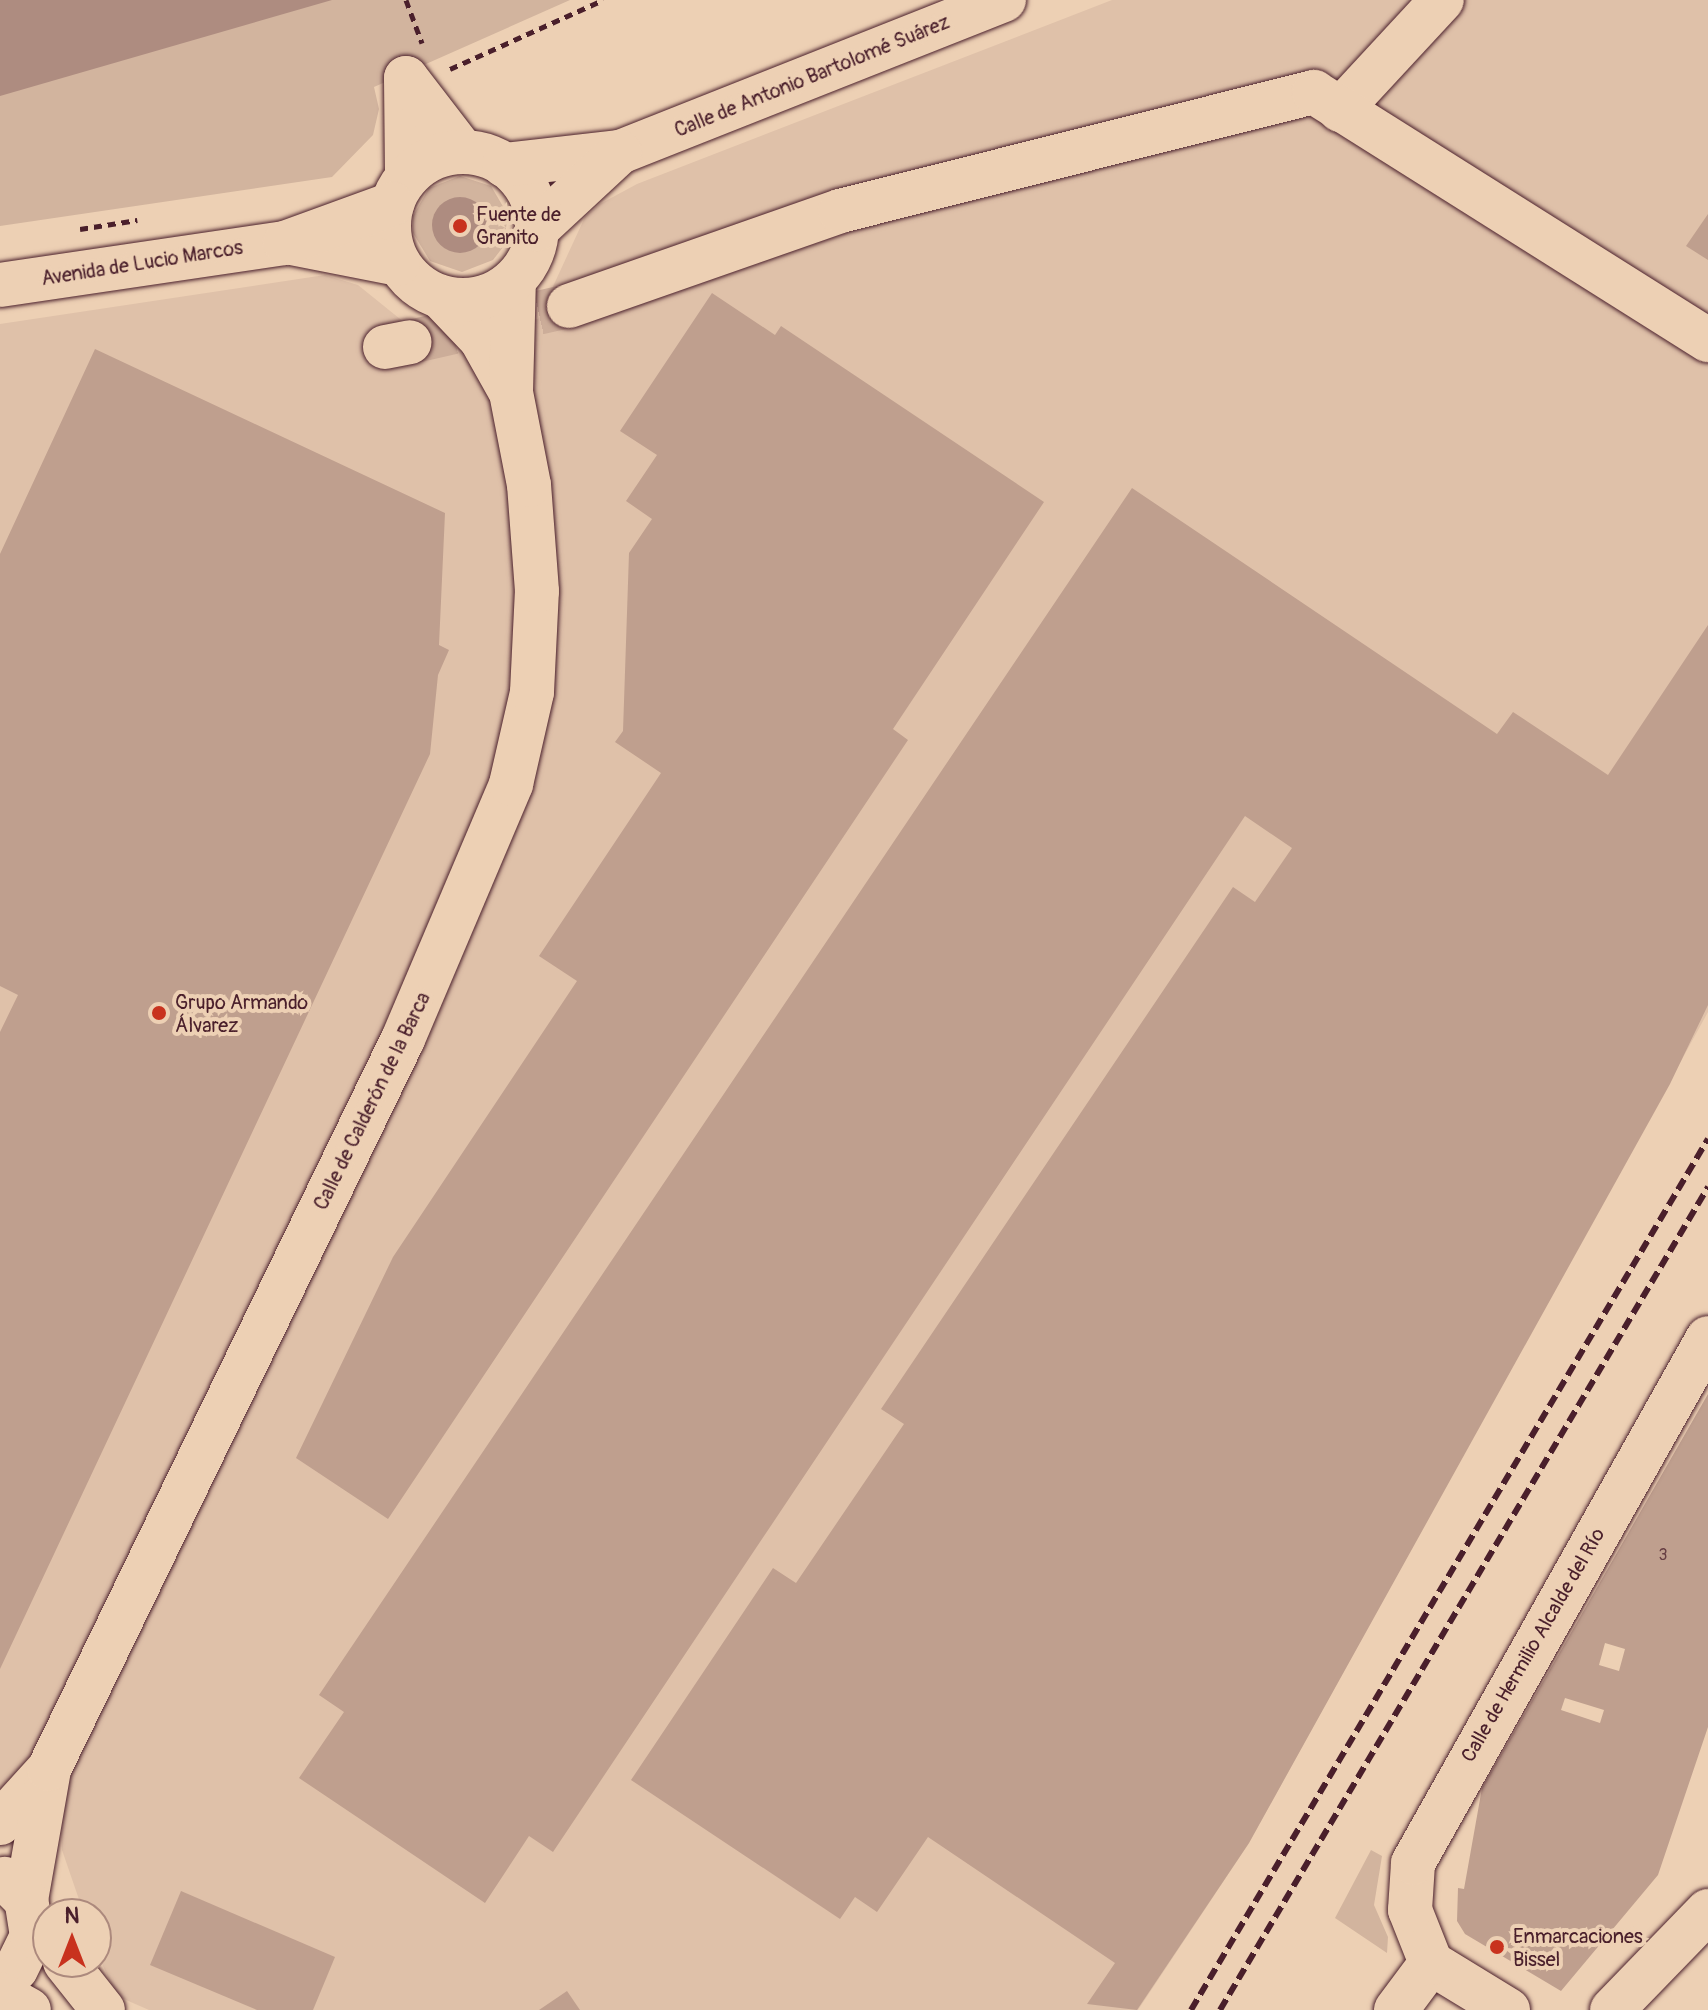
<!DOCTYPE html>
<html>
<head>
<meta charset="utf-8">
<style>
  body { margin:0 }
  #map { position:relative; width:1708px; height:2010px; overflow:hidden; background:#edd0b4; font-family:Pangolin,sans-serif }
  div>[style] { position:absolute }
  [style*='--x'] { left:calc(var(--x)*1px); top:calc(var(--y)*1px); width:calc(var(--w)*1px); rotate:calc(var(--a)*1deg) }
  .built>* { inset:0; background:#dfc1a9 }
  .green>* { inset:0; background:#d2b49e }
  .water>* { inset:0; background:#ae8c80 }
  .round { border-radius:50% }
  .building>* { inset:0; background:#bf9f8e }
  .minor-tunnel>* { height:44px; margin-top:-22px; transform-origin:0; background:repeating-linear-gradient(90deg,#ccad99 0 44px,transparent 0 66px) }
  .path>* { height:5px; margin-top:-2.5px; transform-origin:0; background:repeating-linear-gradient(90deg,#4a1f2b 0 8px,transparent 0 14px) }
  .roads { filter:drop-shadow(0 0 2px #4a1f2b) drop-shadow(0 0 2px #4a1f2b) }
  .minor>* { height:44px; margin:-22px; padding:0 22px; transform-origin:22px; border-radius:22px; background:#edd0b4 }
  .major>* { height:44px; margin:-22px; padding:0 22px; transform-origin:22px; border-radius:22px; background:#edd0b4 }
  .major>.ring { margin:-22px; padding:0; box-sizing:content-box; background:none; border:44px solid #edd0b4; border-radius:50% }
  .highway>* { height:44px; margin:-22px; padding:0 22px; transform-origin:22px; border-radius:22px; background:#edd0b4 }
  .rail>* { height:6px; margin-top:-3px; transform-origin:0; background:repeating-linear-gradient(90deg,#4a1f2b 0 12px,transparent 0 18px) }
  .dots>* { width:22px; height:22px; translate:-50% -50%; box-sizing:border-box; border:4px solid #edd0b4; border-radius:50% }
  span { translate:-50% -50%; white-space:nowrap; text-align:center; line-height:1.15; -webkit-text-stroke:8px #edd0b4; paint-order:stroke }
  .number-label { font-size:16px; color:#673f44 }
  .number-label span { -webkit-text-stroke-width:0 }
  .street-label { font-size:20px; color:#4a1f2b }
  .poi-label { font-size:20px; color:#4a1f2b }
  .left { translate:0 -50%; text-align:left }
  .north { position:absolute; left:32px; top:1898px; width:80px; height:80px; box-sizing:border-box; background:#edd0b4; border:2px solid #ac897d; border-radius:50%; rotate:0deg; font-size:22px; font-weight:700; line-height:32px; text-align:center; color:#4a1f2b }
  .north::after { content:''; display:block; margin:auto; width:28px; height:36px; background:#c8321e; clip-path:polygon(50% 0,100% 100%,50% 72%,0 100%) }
</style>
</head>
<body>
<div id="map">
  <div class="built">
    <i style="clip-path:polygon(1112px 0,1708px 0,1708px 1012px,1249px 1843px,1138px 2010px,149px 2010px,117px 1996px,96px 1951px,96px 1914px,84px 1914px,62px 1850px,61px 1827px,0 1795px,0 324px,325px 275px,358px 285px,405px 323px,447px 342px,538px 319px,585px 217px,600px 204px,637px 184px)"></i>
  </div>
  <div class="green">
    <i style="clip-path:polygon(262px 0,570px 0,374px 87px,379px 109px,373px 135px,332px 177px,0 226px,0 71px)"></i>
    <i style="clip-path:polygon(evenodd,460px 176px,491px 186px,508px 215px,503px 247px,493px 260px,462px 272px,430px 261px,413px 233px,413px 216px,429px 188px,460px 176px,460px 197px,478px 203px,488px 228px,433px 226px,438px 209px,460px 197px)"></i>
    <i style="clip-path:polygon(1371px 1850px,1382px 1856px,1374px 1905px,1388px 1937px,1387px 1953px,1335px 1918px)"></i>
  </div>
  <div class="water">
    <i style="clip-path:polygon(0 0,332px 0,0 96px)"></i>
    <i class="round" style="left:432px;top:197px;width:56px;height:56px"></i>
  </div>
  <div class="building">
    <i style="clip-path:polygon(1708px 214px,1708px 260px,1686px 246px)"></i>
    <i style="clip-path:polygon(712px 293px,775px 335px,781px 326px,1044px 502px,893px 729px,908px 740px,388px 1519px,296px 1458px,393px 1257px,577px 981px,539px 956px,661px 773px,615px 742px,623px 731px,629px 553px,652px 519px,626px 501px,657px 455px,620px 431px)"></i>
    <i style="clip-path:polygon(95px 349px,445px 513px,439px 645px,449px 650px,438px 675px,430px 754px,0 1669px,0 1032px,18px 995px,0 986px,0 554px)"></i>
    <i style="clip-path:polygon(1132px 488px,1497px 734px,1513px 712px,1608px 775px,1708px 625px,1708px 1005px,1670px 1084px,1249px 1843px,1137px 2010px,1087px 2004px,1115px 1963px,928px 1837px,877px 1912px,855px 1897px,840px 1919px,631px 1780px,773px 1568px,796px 1583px,904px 1424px,881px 1409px,1233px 887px,1255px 902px,1292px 848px,1245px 816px,553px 1852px,529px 1836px,485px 1903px,299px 1778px,344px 1712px,319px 1695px)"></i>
    <i style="clip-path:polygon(evenodd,1708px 1394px,1708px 1727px,1658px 1875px,1561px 1991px,1465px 1934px,1457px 1921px,1458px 1888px,1464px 1889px,1482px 1788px,1708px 1394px,1605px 1643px,1625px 1649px,1619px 1671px,1599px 1665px,1605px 1643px,1708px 1394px,1565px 1698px,1604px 1710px,1600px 1723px,1561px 1710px,1565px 1698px)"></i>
    <i style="clip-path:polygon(181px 1891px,335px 1957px,313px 2010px,257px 2010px,150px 1965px)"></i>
    <i style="clip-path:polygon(567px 1991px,580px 2010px,539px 2010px)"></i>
  </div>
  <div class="minor-tunnel">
    <i style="--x:410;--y:342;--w:163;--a:-12.8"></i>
  </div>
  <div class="path">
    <i style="--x:406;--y:0;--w:46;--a:69.6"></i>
    <i style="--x:450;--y:69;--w:168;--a:-24.3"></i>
    <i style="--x:80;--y:229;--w:58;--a:-9"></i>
  </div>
  <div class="roads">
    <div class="minor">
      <i style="--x:406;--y:78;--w:97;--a:89.4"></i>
      <i style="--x:406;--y:78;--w:93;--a:52.4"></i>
      <i style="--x:1340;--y:110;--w:150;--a:-47.2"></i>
      <i style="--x:442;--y:298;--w:57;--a:46.4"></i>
      <i style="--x:481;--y:339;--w:57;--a:60.8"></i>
      <i style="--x:569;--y:306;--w:287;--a:-19.3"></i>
      <i style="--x:840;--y:211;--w:489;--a:-14.1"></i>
      <i style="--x:1314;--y:92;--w:466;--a:32.2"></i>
      <i style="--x:385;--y:347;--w:25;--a:-11"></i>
      <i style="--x:0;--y:1823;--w:73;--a:-47.8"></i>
      <i style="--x:26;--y:1900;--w:133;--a:-80"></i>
      <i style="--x:49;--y:1769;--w:811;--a:-64.13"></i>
      <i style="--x:403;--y:1039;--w:277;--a:-67"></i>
      <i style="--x:511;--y:784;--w:94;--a:-77.1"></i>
      <i style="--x:532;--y:692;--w:101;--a:-87.2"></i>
      <i style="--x:537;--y:591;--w:106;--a:-94.3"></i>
      <i style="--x:529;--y:485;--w:95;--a:-101"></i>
      <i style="--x:511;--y:392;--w:111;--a:-88.5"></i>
      <i style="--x:65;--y:1962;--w:61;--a:51.6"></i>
      <i style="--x:0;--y:1980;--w:19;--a:-35"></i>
      <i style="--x:16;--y:1969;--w:37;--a:-64"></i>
      <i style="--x:32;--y:1936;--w:36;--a:-99"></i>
      <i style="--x:26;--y:1900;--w:30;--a:-135"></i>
      <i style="--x:0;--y:1994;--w:33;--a:29"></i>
      <i style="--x:1396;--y:2010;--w:59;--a:-53.3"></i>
      <i style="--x:1508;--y:2010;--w:90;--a:-148.6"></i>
      <i style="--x:1431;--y:1963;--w:57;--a:-111.6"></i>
      <i style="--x:1410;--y:1910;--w:47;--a:-86.3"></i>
      <i style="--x:1413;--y:1863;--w:602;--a:-60.67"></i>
    </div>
    <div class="major">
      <i class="ring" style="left:389px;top:152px;width:104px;height:104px"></i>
      <i style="--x:504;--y:165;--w:117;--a:-6.4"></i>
      <i style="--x:620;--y:152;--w:413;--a:-21.6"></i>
      <i style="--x:537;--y:229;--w:113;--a:-42.9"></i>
      <i style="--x:291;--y:243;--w:109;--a:11.1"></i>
      <i style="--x:0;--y:285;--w:288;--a:-8.4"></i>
      <i style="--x:285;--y:243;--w:114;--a:-20"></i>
    </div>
    <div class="highway">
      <i style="--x:1612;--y:2010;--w:138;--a:-45.9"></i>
    </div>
  </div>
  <div class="rail">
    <i style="--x:1191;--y:2010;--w:1013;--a:-59.31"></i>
    <i style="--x:1220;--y:2010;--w:957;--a:-59.33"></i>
  </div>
  <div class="dots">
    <i style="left:460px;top:226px;background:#c8321e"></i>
    <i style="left:159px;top:1013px;background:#c8321e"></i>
    <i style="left:1497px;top:1947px;background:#c8321e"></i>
  </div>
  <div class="number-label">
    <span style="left:1663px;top:1555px">3</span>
  </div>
  <div class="street-label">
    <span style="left:812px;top:76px;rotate:-22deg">Calle de Antonio Bartolomé Suárez</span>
    <span style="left:142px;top:263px;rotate:-9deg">Avenida de Lucio Marcos</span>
    <span style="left:372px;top:1101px;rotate:-64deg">Calle de Calderón de la Barca</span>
    <span style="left:1533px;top:1645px;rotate:-60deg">Calle de Hermilio Alcalde del Río</span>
  </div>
  <div class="poi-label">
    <span class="left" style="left:476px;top:226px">Fuente de<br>Granito</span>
    <span class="left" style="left:175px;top:1014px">Grupo Armando<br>Álvarez</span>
    <span class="left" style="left:1513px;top:1948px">Enmarcaciones<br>Bissel</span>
  </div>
  <div class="north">N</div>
</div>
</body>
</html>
